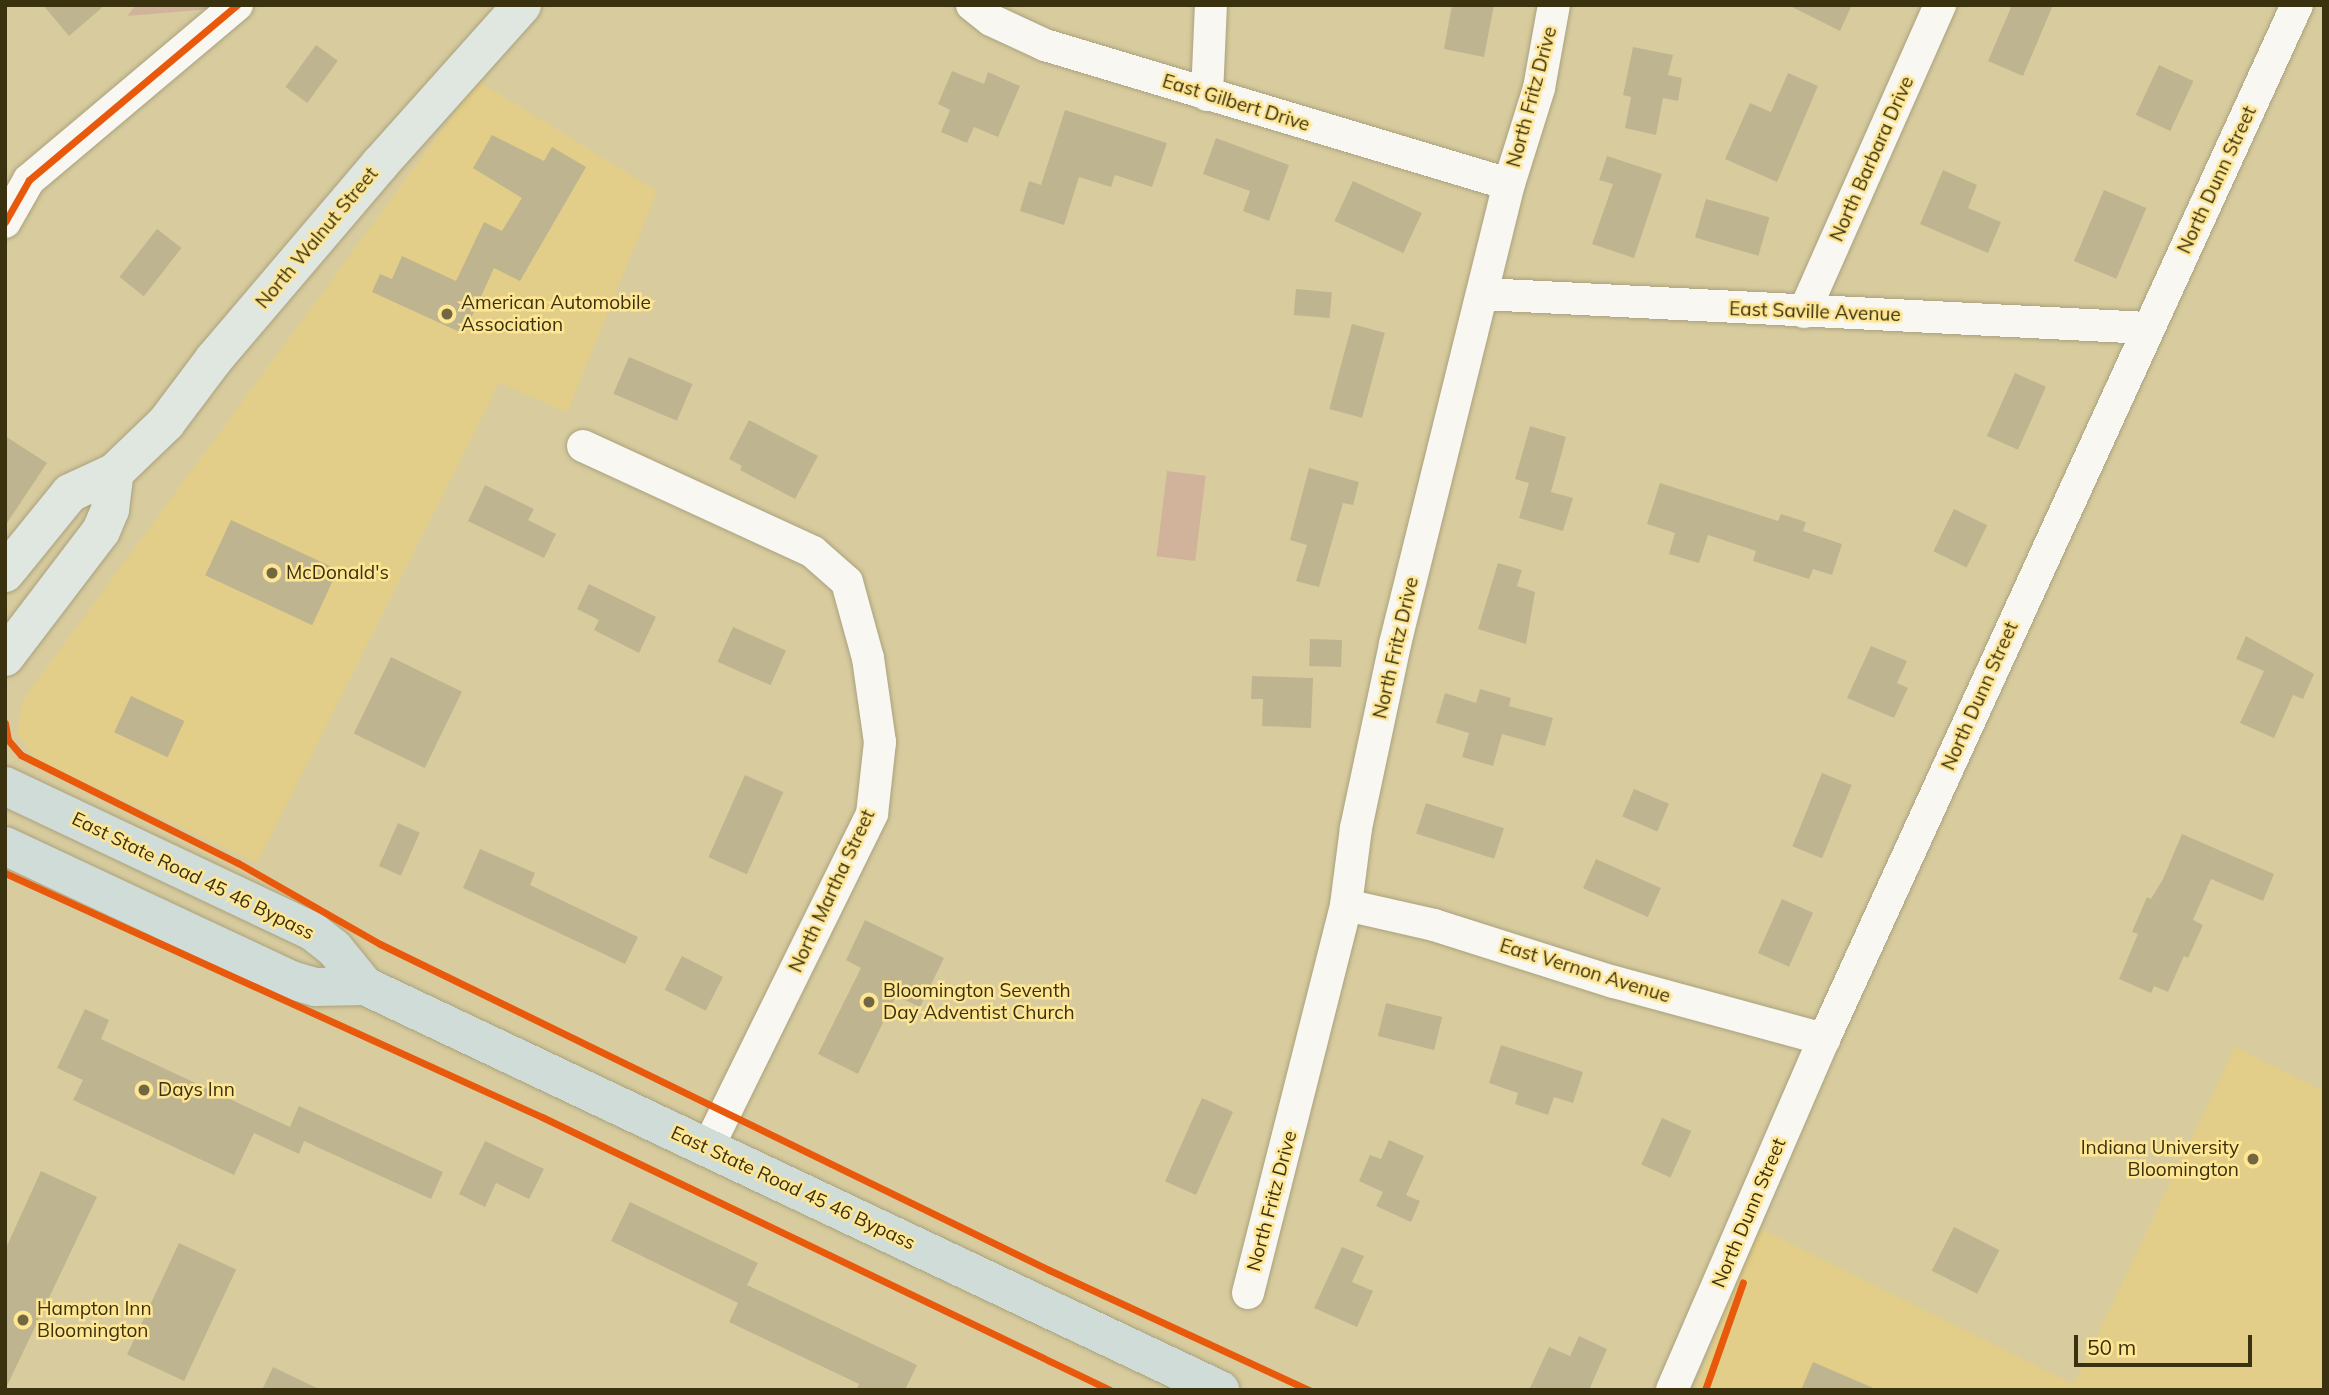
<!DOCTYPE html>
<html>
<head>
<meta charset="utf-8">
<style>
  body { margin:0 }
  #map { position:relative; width:2329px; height:1395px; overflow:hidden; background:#d8cc9f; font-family:Mulish,sans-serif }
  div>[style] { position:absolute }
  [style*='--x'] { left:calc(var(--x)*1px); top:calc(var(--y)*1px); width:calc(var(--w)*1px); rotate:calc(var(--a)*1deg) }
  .built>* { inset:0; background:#e2ce88 }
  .green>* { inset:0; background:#d0b39a; transform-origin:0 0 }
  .building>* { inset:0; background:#beb490; transform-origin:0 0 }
  .roads { filter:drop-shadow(0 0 2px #aaa17d) drop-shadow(0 0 2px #aaa17d) }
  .minor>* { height:32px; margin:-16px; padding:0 16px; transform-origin:16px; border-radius:16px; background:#f9f7f1 }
  .major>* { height:38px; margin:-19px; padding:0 19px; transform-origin:19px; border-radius:19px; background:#e0e7e1 }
  .highway>* { height:38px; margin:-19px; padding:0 19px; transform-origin:19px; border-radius:19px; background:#d0dcd8 }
  .cycleway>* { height:7px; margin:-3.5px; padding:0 3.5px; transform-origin:3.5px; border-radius:3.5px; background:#e8590c }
  .dots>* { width:19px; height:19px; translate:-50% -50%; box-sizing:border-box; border:4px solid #fee694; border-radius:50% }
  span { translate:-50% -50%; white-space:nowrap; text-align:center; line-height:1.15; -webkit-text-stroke:5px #fee694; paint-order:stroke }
  .street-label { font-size:19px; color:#3a310e }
  .poi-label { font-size:19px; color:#3a310e }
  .left { translate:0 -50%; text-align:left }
  .right { translate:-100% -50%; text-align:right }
  .frame { position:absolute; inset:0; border:7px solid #3a310e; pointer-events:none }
  .scale { position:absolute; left:2074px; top:1335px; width:178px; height:32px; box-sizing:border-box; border:4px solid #3a310e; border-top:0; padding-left:9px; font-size:21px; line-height:24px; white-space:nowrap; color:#3a310e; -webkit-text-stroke:5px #fee694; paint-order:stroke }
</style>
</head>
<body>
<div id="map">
  <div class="built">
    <i style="clip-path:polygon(478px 81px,657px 191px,567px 412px,499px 383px,257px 863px,36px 760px,17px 733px,23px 700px)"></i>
    <i style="clip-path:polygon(2235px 1047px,2324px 1091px,2324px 1390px,1695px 1390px,1757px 1227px,2074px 1384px)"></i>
  </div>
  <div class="green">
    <i style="clip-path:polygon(136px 5px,258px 5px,127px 16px)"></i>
    <i style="left:1167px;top:471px;width:39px;height:86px;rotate:7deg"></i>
  </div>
  <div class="building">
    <i style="clip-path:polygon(43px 5px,105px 5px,69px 36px)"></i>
    <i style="clip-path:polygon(1452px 5px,1494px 5px,1484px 57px,1444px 49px)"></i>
    <i style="clip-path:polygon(1788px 5px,1852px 5px,1840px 31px)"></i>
    <i style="clip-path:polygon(2012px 5px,2053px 5px,2023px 76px,1988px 61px)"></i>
    <i style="left:316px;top:45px;width:27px;height:52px;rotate:36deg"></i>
    <i style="clip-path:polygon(1633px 47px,1673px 55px,1668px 75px,1682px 78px,1678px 101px,1663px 98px,1656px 135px,1625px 128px,1631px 97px,1623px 95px)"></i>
    <i style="left:2159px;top:65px;width:38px;height:55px;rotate:25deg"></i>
    <i style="clip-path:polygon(952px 71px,984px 84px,988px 72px,1020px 86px,998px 137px,974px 127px,967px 143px,941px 132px,950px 110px,938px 104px)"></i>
    <i style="clip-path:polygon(1788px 73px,1818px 86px,1777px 182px,1725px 159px,1750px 103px,1771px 112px)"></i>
    <i style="clip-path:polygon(1065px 110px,1167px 143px,1152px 187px,1115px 175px,1111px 187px,1079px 177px,1064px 225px,1020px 211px,1029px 181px,1041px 185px)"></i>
    <i style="clip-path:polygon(492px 135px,544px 161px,552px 147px,586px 167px,520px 281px,494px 268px,464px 334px,372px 292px,380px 274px,392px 279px,402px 256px,456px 281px,484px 222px,502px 231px,522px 198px,473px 168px)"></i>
    <i style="clip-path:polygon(1216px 138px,1289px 165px,1269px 221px,1243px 211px,1250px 191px,1203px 174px)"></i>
    <i style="clip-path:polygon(1607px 156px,1662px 174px,1634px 258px,1592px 244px,1613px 184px,1599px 180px)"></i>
    <i style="clip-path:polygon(1943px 170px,1977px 185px,1968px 208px,2001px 222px,1988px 253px,1920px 224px)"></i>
    <i style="left:1353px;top:181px;width:76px;height:44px;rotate:25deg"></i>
    <i style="left:2104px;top:190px;width:46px;height:77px;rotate:23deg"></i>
    <i style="left:1706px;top:199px;width:66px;height:40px;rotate:16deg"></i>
    <i style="left:157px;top:229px;width:31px;height:61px;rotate:38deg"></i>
    <i style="left:1296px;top:289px;width:36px;height:26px;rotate:5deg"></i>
    <i style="left:1352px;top:324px;width:34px;height:88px;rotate:15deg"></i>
    <i style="left:629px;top:357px;width:69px;height:40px;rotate:23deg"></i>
    <i style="left:2015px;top:373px;width:34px;height:69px;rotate:24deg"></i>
    <i style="clip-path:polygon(749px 420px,818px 456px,795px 499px,740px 470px,742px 466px,729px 459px)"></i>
    <i style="clip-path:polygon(1530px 426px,1566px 437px,1551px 492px,1573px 498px,1563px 531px,1519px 518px,1529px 483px,1515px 479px)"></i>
    <i style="clip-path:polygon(5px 436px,47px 463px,5px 526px)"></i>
    <i style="clip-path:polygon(1309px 468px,1359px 482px,1353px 505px,1343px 503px,1319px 587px,1296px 581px,1307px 545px,1290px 540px)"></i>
    <i style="clip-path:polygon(1660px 483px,1778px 521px,1781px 514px,1806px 522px,1803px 531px,1842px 544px,1832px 575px,1813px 569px,1809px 579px,1753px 561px,1756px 551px,1708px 535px,1699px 563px,1669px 554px,1675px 533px,1647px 524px)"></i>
    <i style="clip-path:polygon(485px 485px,534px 509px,528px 520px,556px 534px,544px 558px,468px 521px)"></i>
    <i style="left:1954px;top:509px;width:37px;height:47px;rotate:26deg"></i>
    <i style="left:231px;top:520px;width:118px;height:61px;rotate:25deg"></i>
    <i style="clip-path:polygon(1498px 563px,1522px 570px,1517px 586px,1535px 592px,1526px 644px,1478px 629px)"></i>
    <i style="clip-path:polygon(589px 584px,656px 617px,639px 653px,594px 630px,599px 620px,577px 609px)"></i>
    <i style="left:733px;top:627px;width:58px;height:38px;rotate:24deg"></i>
    <i style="clip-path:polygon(2246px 636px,2314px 674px,2303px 699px,2293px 695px,2274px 738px,2240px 723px,2264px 671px,2236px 659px)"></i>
    <i style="left:1310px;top:639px;width:32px;height:27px;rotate:2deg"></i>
    <i style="clip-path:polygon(1871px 646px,1907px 661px,1897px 683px,1908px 688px,1894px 718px,1847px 698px)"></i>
    <i style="left:391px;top:657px;width:79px;height:85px;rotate:26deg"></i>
    <i style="clip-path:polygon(1252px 676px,1313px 678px,1311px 728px,1262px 726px,1263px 699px,1251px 699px)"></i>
    <i style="clip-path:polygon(1480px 689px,1511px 698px,1509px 706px,1553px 718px,1545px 746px,1502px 734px,1493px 766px,1462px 757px,1469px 733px,1436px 723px,1445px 693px,1476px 703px)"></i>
    <i style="left:131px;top:696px;width:59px;height:40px;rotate:25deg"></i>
    <i style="left:1822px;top:773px;width:32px;height:79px;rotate:22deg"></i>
    <i style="left:745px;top:775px;width:42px;height:90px;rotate:24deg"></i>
    <i style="left:1634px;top:789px;width:38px;height:30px;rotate:23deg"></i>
    <i style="left:1426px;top:803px;width:82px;height:32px;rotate:18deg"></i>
    <i style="left:398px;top:823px;width:24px;height:47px;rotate:24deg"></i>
    <i style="clip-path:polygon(2182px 834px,2274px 874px,2263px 901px,2211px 879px,2193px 920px,2203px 925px,2188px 958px,2184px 956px,2168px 992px,2154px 986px,2151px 993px,2119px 979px,2138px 934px,2132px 932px,2147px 897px,2151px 899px,2163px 879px)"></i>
    <i style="clip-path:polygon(480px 849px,535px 873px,530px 885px,638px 937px,625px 964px,463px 888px)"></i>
    <i style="left:1596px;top:859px;width:71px;height:32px;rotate:24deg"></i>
    <i style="left:1782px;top:899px;width:34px;height:59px;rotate:24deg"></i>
    <i style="clip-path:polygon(865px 920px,944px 958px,920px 1007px,896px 996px,858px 1074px,818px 1054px,861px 968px,846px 960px)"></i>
    <i style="left:682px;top:956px;width:46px;height:38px;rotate:27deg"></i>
    <i style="left:1386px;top:1003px;width:58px;height:34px;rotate:14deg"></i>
    <i style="clip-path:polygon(85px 1009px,109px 1020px,101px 1039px,290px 1127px,299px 1106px,443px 1172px,431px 1199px,304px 1141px,299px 1154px,254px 1133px,234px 1175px,73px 1100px,83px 1080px,57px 1068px)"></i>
    <i style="clip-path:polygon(1501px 1045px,1583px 1072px,1573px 1103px,1554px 1097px,1548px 1115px,1515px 1104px,1518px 1093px,1489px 1083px)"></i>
    <i style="left:1202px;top:1098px;width:34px;height:91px;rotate:24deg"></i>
    <i style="left:1662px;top:1118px;width:32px;height:51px;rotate:24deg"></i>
    <i style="clip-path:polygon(1389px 1140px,1424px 1156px,1406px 1195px,1420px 1201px,1411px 1222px,1376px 1206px,1383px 1192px,1359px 1181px,1370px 1155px,1381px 1159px)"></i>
    <i style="clip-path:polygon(485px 1141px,544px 1169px,529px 1199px,496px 1183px,485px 1207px,459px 1194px)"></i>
    <i style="clip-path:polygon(41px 1171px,97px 1197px,5px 1390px,5px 1250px)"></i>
    <i style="clip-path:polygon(630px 1202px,758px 1263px,747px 1285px,917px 1365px,905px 1390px,856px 1390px,859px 1384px,729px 1322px,738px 1303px,611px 1241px)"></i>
    <i style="left:1954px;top:1227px;width:51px;height:49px;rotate:27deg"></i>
    <i style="left:179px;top:1243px;width:63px;height:123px;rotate:25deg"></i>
    <i style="clip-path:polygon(1342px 1247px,1364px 1256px,1352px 1282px,1373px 1291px,1357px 1327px,1314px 1308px)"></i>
    <i style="clip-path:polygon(1579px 1336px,1607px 1349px,1589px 1390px,1529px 1390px,1549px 1347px,1570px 1356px)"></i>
    <i style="clip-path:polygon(1813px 1362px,1878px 1390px,1801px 1390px)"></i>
    <i style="clip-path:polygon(273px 1367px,321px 1390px,262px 1390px)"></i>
  </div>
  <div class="roads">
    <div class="minor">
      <i style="--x:972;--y:5;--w:24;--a:38"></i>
      <i style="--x:991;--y:20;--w:60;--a:24.8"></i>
      <i style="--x:1045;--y:45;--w:484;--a:16.7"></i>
      <i style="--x:1207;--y:95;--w:90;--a:-87.5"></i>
      <i style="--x:5;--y:222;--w:48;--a:-60.3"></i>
      <i style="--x:29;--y:180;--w:272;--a:-40.1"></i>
      <i style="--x:1483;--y:294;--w:666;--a:2.93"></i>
      <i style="--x:1804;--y:312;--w:336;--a:-66.1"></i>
      <i style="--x:583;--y:446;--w:253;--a:24.7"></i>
      <i style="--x:813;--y:552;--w:45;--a:41.4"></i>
      <i style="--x:847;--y:582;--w:79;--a:74.6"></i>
      <i style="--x:868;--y:658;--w:85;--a:81.9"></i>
      <i style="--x:880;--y:742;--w:72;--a:96.3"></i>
      <i style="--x:872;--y:814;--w:371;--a:116.2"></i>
      <i style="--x:1346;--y:905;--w:90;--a:12.8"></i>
      <i style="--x:1434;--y:925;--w:189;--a:17.6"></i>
      <i style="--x:1614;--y:982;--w:218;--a:15.2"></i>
      <i style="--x:1248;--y:1293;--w:400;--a:-75.8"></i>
      <i style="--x:1346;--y:905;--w:78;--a:-82.6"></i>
      <i style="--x:1356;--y:828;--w:188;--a:-78"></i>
      <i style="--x:1395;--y:644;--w:474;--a:-76.1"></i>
      <i style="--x:1509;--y:184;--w:101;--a:-72.6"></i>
      <i style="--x:1539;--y:88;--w:84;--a:-79.8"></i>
      <i style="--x:1672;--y:1390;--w:382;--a:-66.6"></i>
      <i style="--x:1824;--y:1039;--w:1137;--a:-65.42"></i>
    </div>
    <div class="major">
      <i style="--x:5;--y:573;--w:103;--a:-50.9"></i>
      <i style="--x:70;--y:493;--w:50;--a:-25"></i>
      <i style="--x:115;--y:472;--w:71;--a:-43.9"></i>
      <i style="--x:166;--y:423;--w:80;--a:-53.1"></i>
      <i style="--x:214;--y:359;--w:256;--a:-49.6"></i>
      <i style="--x:380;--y:164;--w:213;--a:-48.2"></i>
      <i style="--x:5;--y:657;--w:158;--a:-52.7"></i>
      <i style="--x:101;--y:531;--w:23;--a:-67"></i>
      <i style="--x:110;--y:510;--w:38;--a:-83"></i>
    </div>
    <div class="highway">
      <i style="--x:5;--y:786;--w:340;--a:25.3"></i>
      <i style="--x:312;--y:931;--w:28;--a:38"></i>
      <i style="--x:334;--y:948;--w:49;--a:50.8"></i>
      <i style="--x:5;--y:846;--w:316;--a:25.1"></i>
      <i style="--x:291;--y:980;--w:26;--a:16"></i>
      <i style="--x:316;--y:987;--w:49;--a:-1.2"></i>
      <i style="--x:365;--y:986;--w:946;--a:25.29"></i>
    </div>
  </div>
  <div class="cycleway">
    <i style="--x:5;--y:222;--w:48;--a:-60.3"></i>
    <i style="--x:29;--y:180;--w:272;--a:-40.1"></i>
    <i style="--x:5;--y:723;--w:17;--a:80"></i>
    <i style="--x:8;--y:740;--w:20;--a:49"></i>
    <i style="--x:21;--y:755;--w:242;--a:26.5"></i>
    <i style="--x:238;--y:863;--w:163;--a:29.7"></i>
    <i style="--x:380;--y:944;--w:744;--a:25.98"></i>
    <i style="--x:1049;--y:1270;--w:286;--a:24.8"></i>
    <i style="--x:5;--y:873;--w:590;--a:24.44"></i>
    <i style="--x:542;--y:1117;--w:630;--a:25.67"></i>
    <i style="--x:1705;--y:1390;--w:114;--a:-70.6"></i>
  </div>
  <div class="dots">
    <i style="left:447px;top:314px;background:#716741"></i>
    <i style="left:272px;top:573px;background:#716741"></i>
    <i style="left:869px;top:1002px;background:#716741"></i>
    <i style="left:144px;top:1090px;background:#716741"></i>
    <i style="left:2253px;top:1159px;background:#716741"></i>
    <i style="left:23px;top:1320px;background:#716741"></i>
  </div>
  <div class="street-label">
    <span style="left:1532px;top:97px;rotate:-75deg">North Fritz Drive</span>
    <span style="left:1236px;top:103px;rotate:17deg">East Gilbert Drive</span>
    <span style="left:1872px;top:159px;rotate:-66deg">North Barbara Drive</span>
    <span style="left:2217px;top:180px;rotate:-65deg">North Dunn Street</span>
    <span style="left:317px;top:238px;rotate:-50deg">North Walnut Street</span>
    <span style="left:1815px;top:312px;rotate:2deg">East Saville Avenue</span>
    <span style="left:1396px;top:648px;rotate:-77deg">North Fritz Drive</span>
    <span style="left:1980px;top:696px;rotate:-66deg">North Dunn Street</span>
    <span style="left:193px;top:876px;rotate:26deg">East State Road 45 46 Bypass</span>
    <span style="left:832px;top:891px;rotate:-65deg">North Martha Street</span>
    <span style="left:1585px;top:971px;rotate:17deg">East Vernon Avenue</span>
    <span style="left:793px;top:1188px;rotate:25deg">East State Road 45 46 Bypass</span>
    <span style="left:1272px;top:1201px;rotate:-75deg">North Fritz Drive</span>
    <span style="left:1749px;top:1213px;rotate:-67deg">North Dunn Street</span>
  </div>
  <div class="poi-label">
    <span class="left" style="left:461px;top:314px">American Automobile<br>Association</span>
    <span class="left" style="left:286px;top:573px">McDonald's</span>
    <span class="left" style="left:883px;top:1002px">Bloomington Seventh<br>Day Adventist Church</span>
    <span class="left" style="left:158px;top:1090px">Days Inn</span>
    <span class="right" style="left:2239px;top:1159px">Indiana University<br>Bloomington</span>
    <span class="left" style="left:37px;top:1320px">Hampton Inn<br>Bloomington</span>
  </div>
  <div class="frame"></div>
  <div class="scale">50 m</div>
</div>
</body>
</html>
